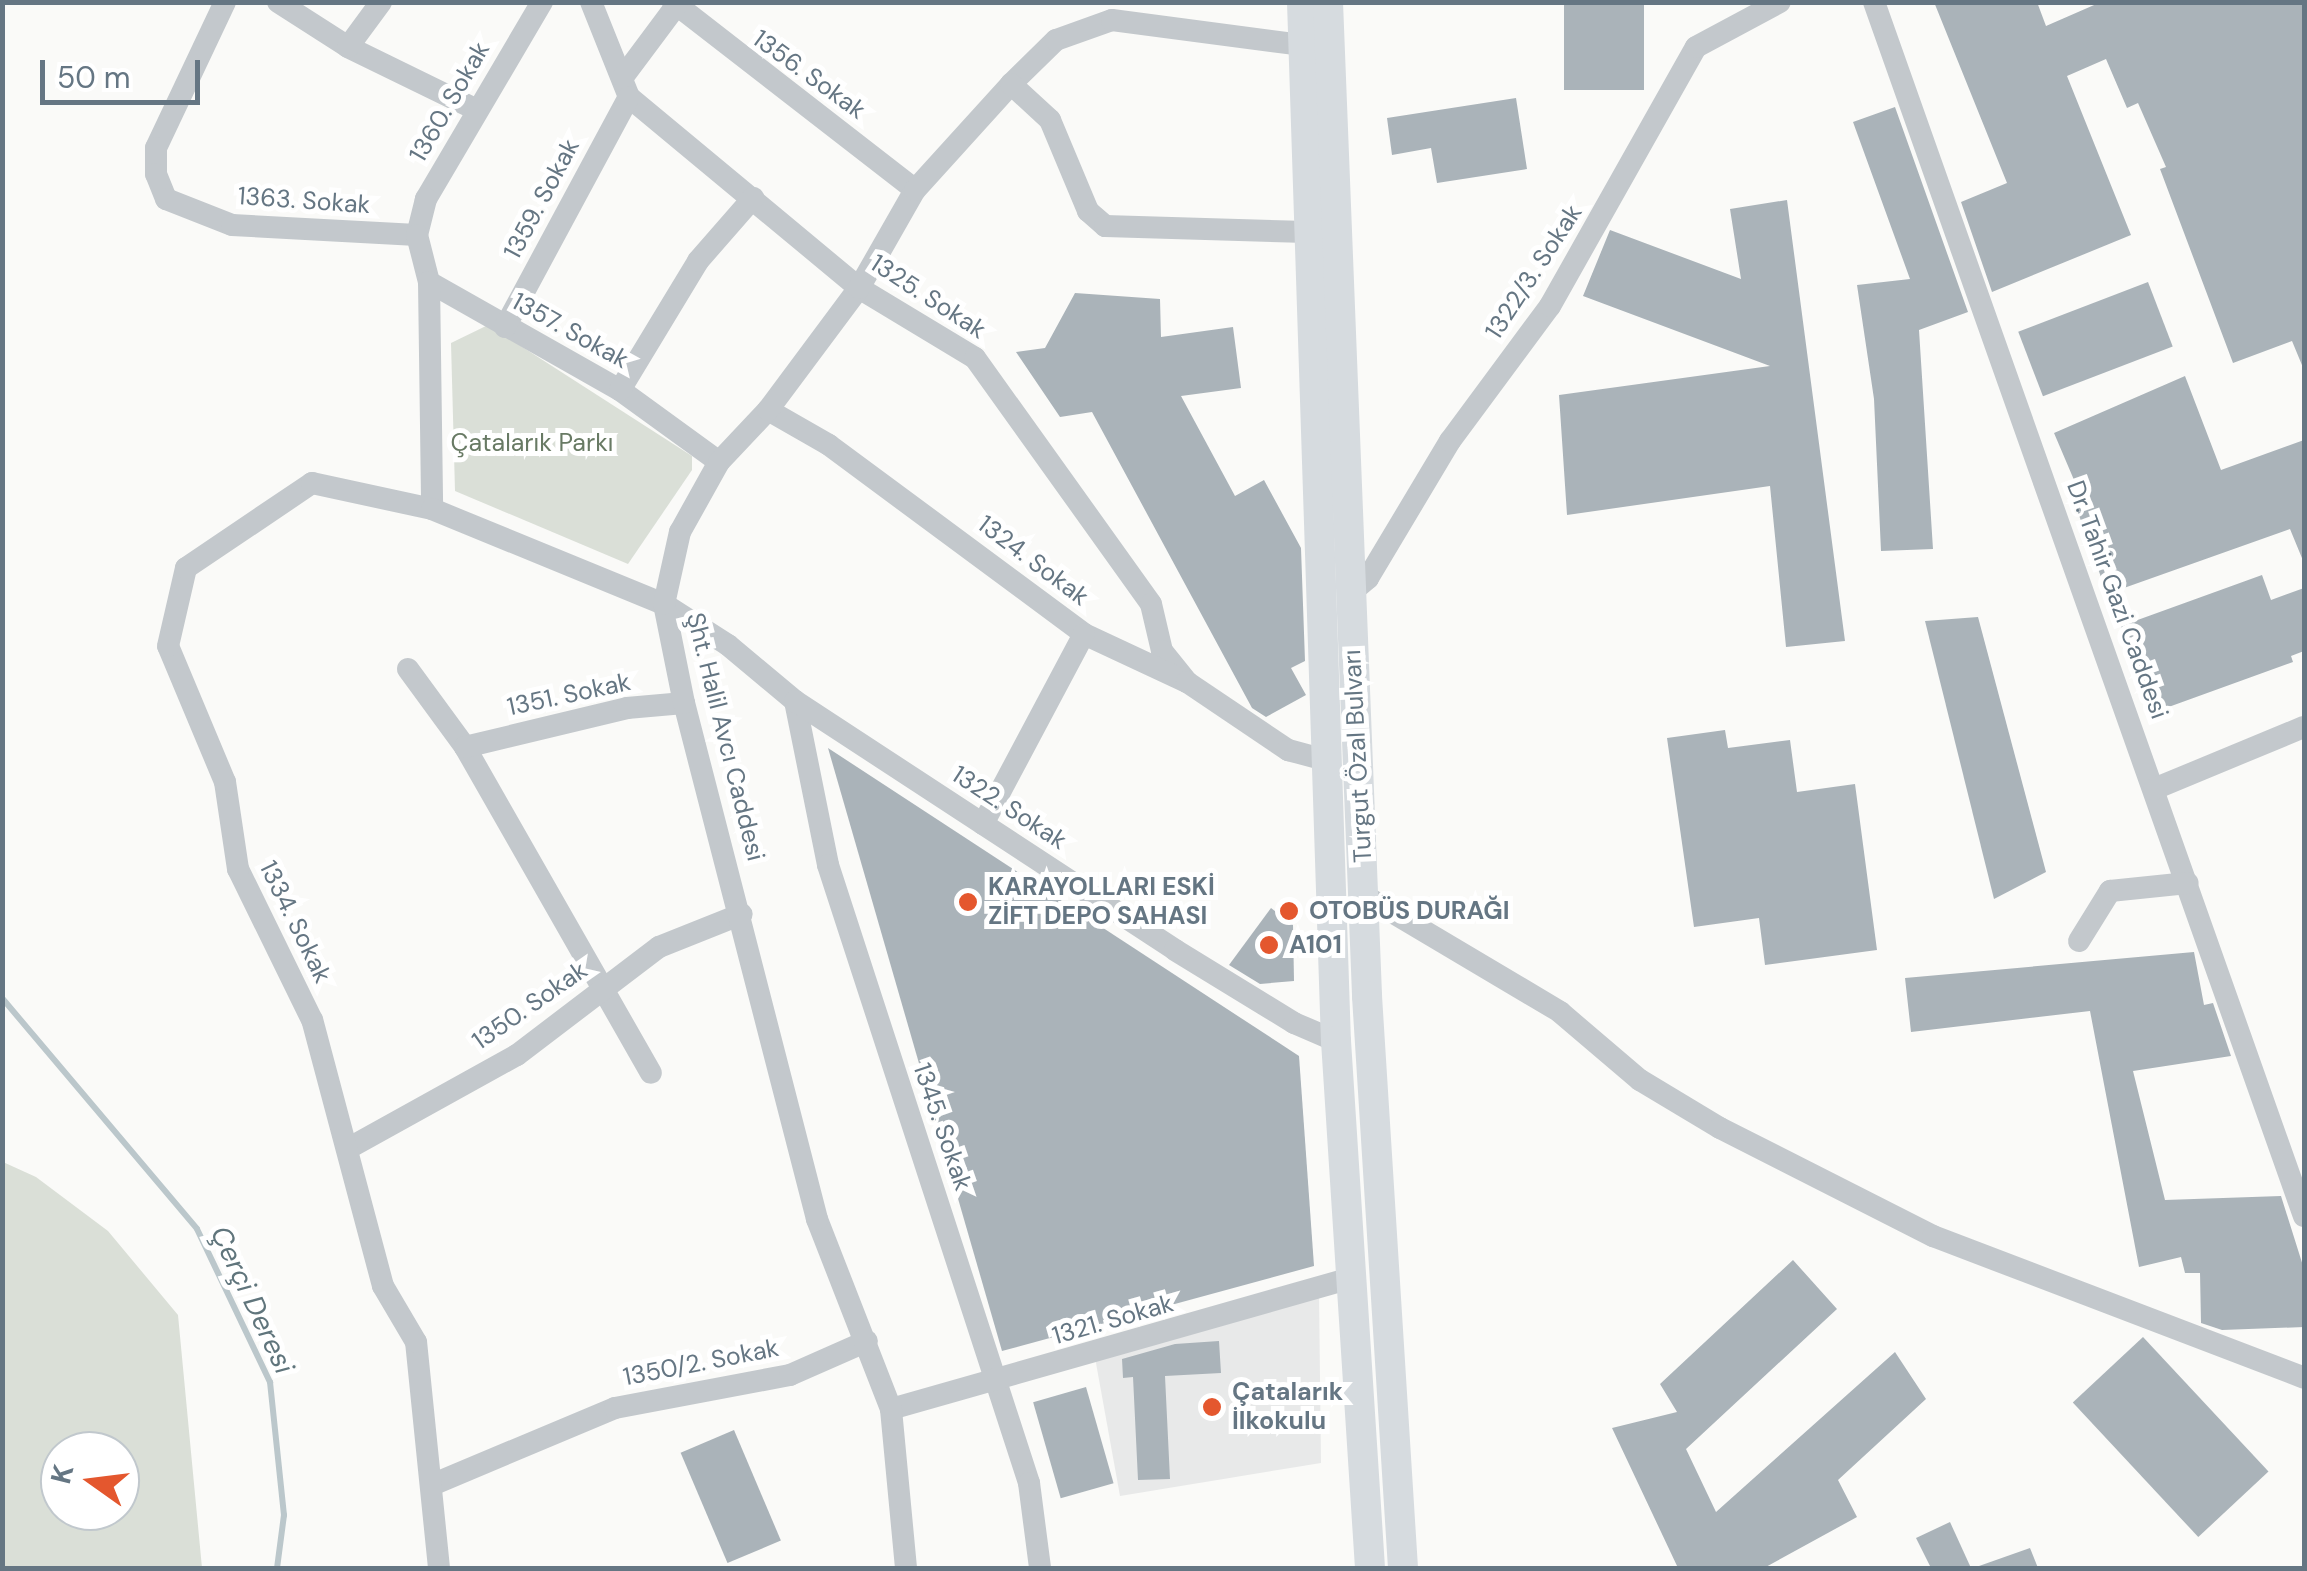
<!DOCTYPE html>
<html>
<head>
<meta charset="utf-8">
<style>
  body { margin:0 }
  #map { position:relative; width:2307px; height:1571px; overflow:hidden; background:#fafaf8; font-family:"DM Sans",sans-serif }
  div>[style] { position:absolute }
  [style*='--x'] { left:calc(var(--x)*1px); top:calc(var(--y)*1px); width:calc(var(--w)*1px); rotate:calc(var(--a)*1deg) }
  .built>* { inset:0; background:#e8e9e9 }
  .green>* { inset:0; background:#dadfd7 }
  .stream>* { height:6px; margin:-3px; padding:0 3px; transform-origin:3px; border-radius:3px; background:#bbc7cb }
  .building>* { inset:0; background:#aab3b9; transform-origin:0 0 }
  .street>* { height:22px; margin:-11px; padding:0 11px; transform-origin:11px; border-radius:11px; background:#c3c8cc }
  .secondary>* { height:30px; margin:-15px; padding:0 15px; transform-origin:15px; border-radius:15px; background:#d6dbdf }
  .dots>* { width:28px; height:28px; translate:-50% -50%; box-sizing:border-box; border:5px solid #fff; border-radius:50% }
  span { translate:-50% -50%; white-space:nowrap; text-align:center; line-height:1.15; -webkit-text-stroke:10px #fff; paint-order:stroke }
  .street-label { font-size:25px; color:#657683 }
  .park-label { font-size:25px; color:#687a64 }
  .poi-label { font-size:25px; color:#657683; font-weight:700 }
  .left { translate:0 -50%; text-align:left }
  .water-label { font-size:28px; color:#60757c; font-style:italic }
  .frame { position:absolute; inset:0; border:5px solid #657683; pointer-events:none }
  .north { position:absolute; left:40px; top:1431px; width:100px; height:100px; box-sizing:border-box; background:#fff; border:2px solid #c1c8cd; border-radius:50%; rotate:284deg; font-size:28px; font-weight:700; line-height:40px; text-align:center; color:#657683 }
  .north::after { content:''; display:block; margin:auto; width:35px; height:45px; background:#e4572e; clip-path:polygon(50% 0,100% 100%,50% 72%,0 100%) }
  .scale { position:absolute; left:40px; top:60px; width:160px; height:45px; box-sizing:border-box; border:5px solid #657683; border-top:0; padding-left:12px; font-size:30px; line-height:35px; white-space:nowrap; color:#657683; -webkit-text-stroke:8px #fff; paint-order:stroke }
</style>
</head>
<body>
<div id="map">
  <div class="built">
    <i style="clip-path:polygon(1319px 1294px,1321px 1463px,1120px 1496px,1094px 1352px)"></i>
  </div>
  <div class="green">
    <i style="clip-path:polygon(488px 325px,692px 456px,692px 470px,628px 564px,455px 491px,451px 343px)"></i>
    <i style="clip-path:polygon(evenodd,3px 1162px,36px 1177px,108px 1231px,178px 1315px,202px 1568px,3px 1568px,3px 1162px,60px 1451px,120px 1451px,120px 1511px,60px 1511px,60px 1451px)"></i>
  </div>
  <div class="stream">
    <i style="--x:2;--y:998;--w:302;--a:49.8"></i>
    <i style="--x:197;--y:1229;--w:170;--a:64.5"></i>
    <i style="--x:270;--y:1382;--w:134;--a:84"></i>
    <i style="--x:284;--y:1515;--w:53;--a:97.5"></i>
  </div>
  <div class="building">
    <i style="left:1564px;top:2px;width:80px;height:88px"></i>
    <i style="clip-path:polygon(1934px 2px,2037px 2px,2046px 26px,2101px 2px,2304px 2px,2304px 370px,2292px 341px,2233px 363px,2160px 169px,2166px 167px,2138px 103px,2127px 108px,2106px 59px,2067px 76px,2131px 235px,1992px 292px,1961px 202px,2007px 183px)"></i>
    <i style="clip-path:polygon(1516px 98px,1527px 169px,1437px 183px,1431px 148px,1392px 155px,1387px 118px)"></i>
    <i style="clip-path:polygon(1895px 107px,1968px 312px,1919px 330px,1933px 549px,1881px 551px,1874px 399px,1857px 285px,1910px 279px,1853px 122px)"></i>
    <i style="clip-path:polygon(1787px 200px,1845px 641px,1786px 647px,1770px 486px,1567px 515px,1559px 395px,1770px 366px,1583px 296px,1610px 230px,1741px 279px,1730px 209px)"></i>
    <i style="left:2148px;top:282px;width:69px;height:139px;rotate:69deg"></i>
    <i style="clip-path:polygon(1075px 293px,1160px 299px,1161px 337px,1233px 327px,1241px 388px,1181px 396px,1235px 496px,1264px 480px,1301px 548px,1305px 661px,1291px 668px,1306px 695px,1266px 717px,1252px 708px,1092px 412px,1060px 417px,1016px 352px,1045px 348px)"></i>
    <i style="clip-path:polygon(2185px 376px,2221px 470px,2304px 440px,2304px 563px,2290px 529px,2107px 594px,2070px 490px,2077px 487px,2054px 433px)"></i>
    <i style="clip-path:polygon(2262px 575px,2271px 600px,2304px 588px,2304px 651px,2291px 656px,2293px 662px,2152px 713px,2121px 626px)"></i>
    <i style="clip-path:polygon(1978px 617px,2046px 872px,1994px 899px,1925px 621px)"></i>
    <i style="clip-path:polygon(1725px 730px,1728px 748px,1790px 740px,1797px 792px,1855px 784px,1877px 950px,1765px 965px,1759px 918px,1694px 927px,1667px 738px)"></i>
    <i style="clip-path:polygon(828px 748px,1299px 1056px,1314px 1266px,1002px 1351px)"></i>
    <i style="clip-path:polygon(1271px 908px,1293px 925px,1294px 981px,1260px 984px,1229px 965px)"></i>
    <i style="clip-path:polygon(2194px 952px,2204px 1005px,2213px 1003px,2231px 1056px,2133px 1071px,2165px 1200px,2281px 1196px,2304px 1269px,2304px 1327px,2222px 1330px,2201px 1323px,2200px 1273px,2185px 1273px,2181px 1257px,2139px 1267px,2090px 1011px,1911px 1032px,1905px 978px)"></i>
    <i style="clip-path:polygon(1793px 1260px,1837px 1309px,1686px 1449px,1716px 1512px,1895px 1352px,1926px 1399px,1838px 1480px,1857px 1517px,1764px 1568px,1678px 1568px,1612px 1428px,1677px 1412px,1660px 1384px)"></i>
    <i style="left:2143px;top:1337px;width:184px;height:96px;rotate:47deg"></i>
    <i style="clip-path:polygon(1219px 1341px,1221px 1373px,1165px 1376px,1170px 1479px,1138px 1480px,1133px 1377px,1123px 1378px,1122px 1359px,1175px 1344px)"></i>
    <i style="left:1086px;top:1387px;width:100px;height:55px;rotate:74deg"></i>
    <i style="left:734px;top:1430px;width:120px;height:58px;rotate:67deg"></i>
    <i style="clip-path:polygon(1950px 1522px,1971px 1568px,1931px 1568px,1916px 1538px)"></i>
    <i style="clip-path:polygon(2030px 1548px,2038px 1568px,1979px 1568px,1979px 1566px)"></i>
  </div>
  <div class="street">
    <i style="--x:225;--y:2;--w:161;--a:115.3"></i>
    <i style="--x:156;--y:148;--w:26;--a:90"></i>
    <i style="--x:156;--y:174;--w:27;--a:68"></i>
    <i style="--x:166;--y:199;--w:71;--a:21.5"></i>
    <i style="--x:232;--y:225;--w:185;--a:3.1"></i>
    <i style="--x:278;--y:2;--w:83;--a:32.7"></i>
    <i style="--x:348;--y:47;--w:141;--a:26"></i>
    <i style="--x:542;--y:2;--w:229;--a:120.5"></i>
    <i style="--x:426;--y:199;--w:37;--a:104"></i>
    <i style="--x:417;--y:235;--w:49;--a:75.7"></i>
    <i style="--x:429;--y:282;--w:219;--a:29.5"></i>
    <i style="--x:620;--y:390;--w:122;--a:36"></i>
    <i style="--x:591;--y:2;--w:102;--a:68.2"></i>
    <i style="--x:629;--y:97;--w:299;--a:39.7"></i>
    <i style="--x:859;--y:288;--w:135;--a:31.1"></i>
    <i style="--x:975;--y:358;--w:302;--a:54.4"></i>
    <i style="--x:1151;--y:604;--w:48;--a:76.8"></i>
    <i style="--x:1162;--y:651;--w:40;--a:51"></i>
    <i style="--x:673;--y:2;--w:306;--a:37.8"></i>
    <i style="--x:1874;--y:2;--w:1288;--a:70.5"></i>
    <i style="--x:348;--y:47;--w:56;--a:-53.7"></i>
    <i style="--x:623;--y:77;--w:89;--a:-53.3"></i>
    <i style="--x:1011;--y:84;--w:63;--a:-44.4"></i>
    <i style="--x:1056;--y:40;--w:59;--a:-19.7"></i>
    <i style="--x:1112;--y:20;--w:193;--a:7.5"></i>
    <i style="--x:429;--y:282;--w:227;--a:89.2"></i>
    <i style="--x:505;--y:327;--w:261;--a:-61.7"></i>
    <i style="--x:620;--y:390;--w:151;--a:-58.8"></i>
    <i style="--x:698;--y:261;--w:84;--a:-48.9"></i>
    <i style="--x:768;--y:410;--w:70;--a:29.8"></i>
    <i style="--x:829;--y:445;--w:317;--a:36.5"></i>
    <i style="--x:1084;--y:634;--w:114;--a:25"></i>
    <i style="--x:1187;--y:682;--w:122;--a:34"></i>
    <i style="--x:1288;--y:750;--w:42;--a:15"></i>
    <i style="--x:1348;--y:595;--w:26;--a:-40"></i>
    <i style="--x:1368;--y:578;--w:160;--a:-59.1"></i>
    <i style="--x:1450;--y:441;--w:168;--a:-53.5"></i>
    <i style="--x:1550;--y:306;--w:297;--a:-60.6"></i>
    <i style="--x:1696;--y:47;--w:95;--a:-28.2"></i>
    <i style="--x:408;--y:669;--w:97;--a:53.8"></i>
    <i style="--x:465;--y:747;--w:375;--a:60.3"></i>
    <i style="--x:795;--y:701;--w:167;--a:78.6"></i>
    <i style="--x:828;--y:865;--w:650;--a:71.98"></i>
    <i style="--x:1029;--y:1483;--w:86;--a:82.6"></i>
    <i style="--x:465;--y:747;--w:167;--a:-13.5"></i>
    <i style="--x:627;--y:708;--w:57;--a:-5"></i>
    <i style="--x:2154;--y:789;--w:162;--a:-22.5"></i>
    <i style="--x:983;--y:824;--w:215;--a:-62"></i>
    <i style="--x:1365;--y:896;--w:227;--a:30.7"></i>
    <i style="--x:1560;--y:1012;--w:105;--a:40.4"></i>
    <i style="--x:1640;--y:1080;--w:93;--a:31"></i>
    <i style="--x:1720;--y:1128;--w:239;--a:26.9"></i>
    <i style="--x:1933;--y:1236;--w:397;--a:20.9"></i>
    <i style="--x:2079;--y:941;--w:59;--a:-58.2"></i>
    <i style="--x:2110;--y:891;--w:78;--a:-5.9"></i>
    <i style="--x:349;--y:1148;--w:192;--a:-29"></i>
    <i style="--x:517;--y:1055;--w:178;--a:-37.3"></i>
    <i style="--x:659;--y:947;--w:89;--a:-21.7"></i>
    <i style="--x:891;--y:1409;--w:475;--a:-15.9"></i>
    <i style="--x:434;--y:1484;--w:196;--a:-22.8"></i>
    <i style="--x:615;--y:1408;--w:178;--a:-10.7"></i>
    <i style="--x:790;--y:1375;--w:84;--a:-23.8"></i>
    <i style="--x:439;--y:1568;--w:227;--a:-95.8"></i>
    <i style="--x:416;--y:1342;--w:65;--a:-120.5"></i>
    <i style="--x:383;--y:1286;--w:275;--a:-104.9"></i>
    <i style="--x:312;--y:1020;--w:168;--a:-116.1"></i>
    <i style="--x:238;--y:869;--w:88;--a:-98.5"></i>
    <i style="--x:225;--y:782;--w:147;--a:-112.7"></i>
    <i style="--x:168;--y:646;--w:80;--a:-77"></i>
    <i style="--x:186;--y:568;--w:152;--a:-34"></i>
    <i style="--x:312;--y:483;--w:123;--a:12.2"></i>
    <i style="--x:432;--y:509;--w:251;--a:22.3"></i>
    <i style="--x:664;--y:604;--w:76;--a:32.6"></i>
    <i style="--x:728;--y:645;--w:87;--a:39.9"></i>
    <i style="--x:795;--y:701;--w:454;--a:33.2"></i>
    <i style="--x:1175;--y:950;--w:140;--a:31.5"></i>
    <i style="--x:1294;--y:1023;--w:46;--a:23.2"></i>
    <i style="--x:906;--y:1568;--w:160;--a:-95.4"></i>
    <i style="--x:891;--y:1409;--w:204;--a:-111.3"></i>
    <i style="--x:817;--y:1219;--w:533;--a:-104.45"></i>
    <i style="--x:684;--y:703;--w:101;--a:-101.4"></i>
    <i style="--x:664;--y:604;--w:74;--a:-77.5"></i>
    <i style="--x:680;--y:532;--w:80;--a:-60.9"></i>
    <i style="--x:719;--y:462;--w:71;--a:-46.7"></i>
    <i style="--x:768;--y:410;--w:152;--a:-53.3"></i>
    <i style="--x:859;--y:288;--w:113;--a:-60.3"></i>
    <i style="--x:915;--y:190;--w:143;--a:-47.8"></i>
    <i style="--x:1011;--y:84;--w:53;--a:42.7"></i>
    <i style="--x:1050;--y:120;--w:99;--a:67.3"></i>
    <i style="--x:1088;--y:211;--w:23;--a:41"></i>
    <i style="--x:1105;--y:226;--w:202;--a:1.7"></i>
  </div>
  <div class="secondary">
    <i style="--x:1302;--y:2;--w:1040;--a:88.13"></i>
    <i style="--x:1336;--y:1041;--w:528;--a:86.31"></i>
    <i style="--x:1328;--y:2;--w:995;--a:87.75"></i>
    <i style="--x:1367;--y:996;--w:573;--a:86.4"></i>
  </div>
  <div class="dots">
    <i style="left:968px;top:902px;background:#e4572e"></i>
    <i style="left:1289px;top:911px;background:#e4572e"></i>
    <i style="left:1269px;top:945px;background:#e4572e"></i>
    <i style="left:1212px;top:1407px;background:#e4572e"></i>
  </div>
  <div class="street-label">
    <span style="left:809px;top:75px;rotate:36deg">1356. Sokak</span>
    <span style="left:450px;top:102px;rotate:-60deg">1360. Sokak</span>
    <span style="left:542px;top:199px;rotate:-62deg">1359. Sokak</span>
    <span style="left:304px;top:201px;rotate:4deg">1363. Sokak</span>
    <span style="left:1534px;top:272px;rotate:-57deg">1322/3. Sokak</span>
    <span style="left:928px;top:297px;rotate:33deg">1325. Sokak</span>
    <span style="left:570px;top:331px;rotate:29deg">1357. Sokak</span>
    <span style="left:1033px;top:561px;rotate:37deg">1324. Sokak</span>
    <span style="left:2117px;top:600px;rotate:70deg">Dr. Tahir Gazi Caddesi</span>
    <span style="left:569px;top:695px;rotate:-12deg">1351. Sokak</span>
    <span style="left:725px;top:737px;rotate:76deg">Şht. Halil Avcı Caddesi</span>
    <span style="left:1358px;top:756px;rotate:-93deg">Turgut Özal Bulvarı</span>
    <span style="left:1009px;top:808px;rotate:33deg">1322. Sokak</span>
    <span style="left:295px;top:922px;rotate:64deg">1334. Sokak</span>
    <span style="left:530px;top:1006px;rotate:-35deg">1350. Sokak</span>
    <span style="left:942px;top:1127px;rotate:71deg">1345. Sokak</span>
    <span style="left:1113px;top:1320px;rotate:-16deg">1321. Sokak</span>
    <span style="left:701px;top:1363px;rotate:-11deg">1350/2. Sokak</span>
  </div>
  <div class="park-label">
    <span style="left:532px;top:443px">Çatalarık Parkı</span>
  </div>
  <div class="poi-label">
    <span class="left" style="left:988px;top:902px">KARAYOLLARI ESKİ<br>ZİFT DEPO SAHASI</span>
    <span class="left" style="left:1309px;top:911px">OTOBÜS DURAĞI</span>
    <span class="left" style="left:1289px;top:945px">A101</span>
    <span class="left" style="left:1232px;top:1407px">Çatalarık<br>İlkokulu</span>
  </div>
  <div class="water-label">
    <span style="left:252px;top:1300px;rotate:65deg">Çerçi Deresi</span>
  </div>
  <div class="frame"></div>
  <div class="north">K</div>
  <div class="scale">50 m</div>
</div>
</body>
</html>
